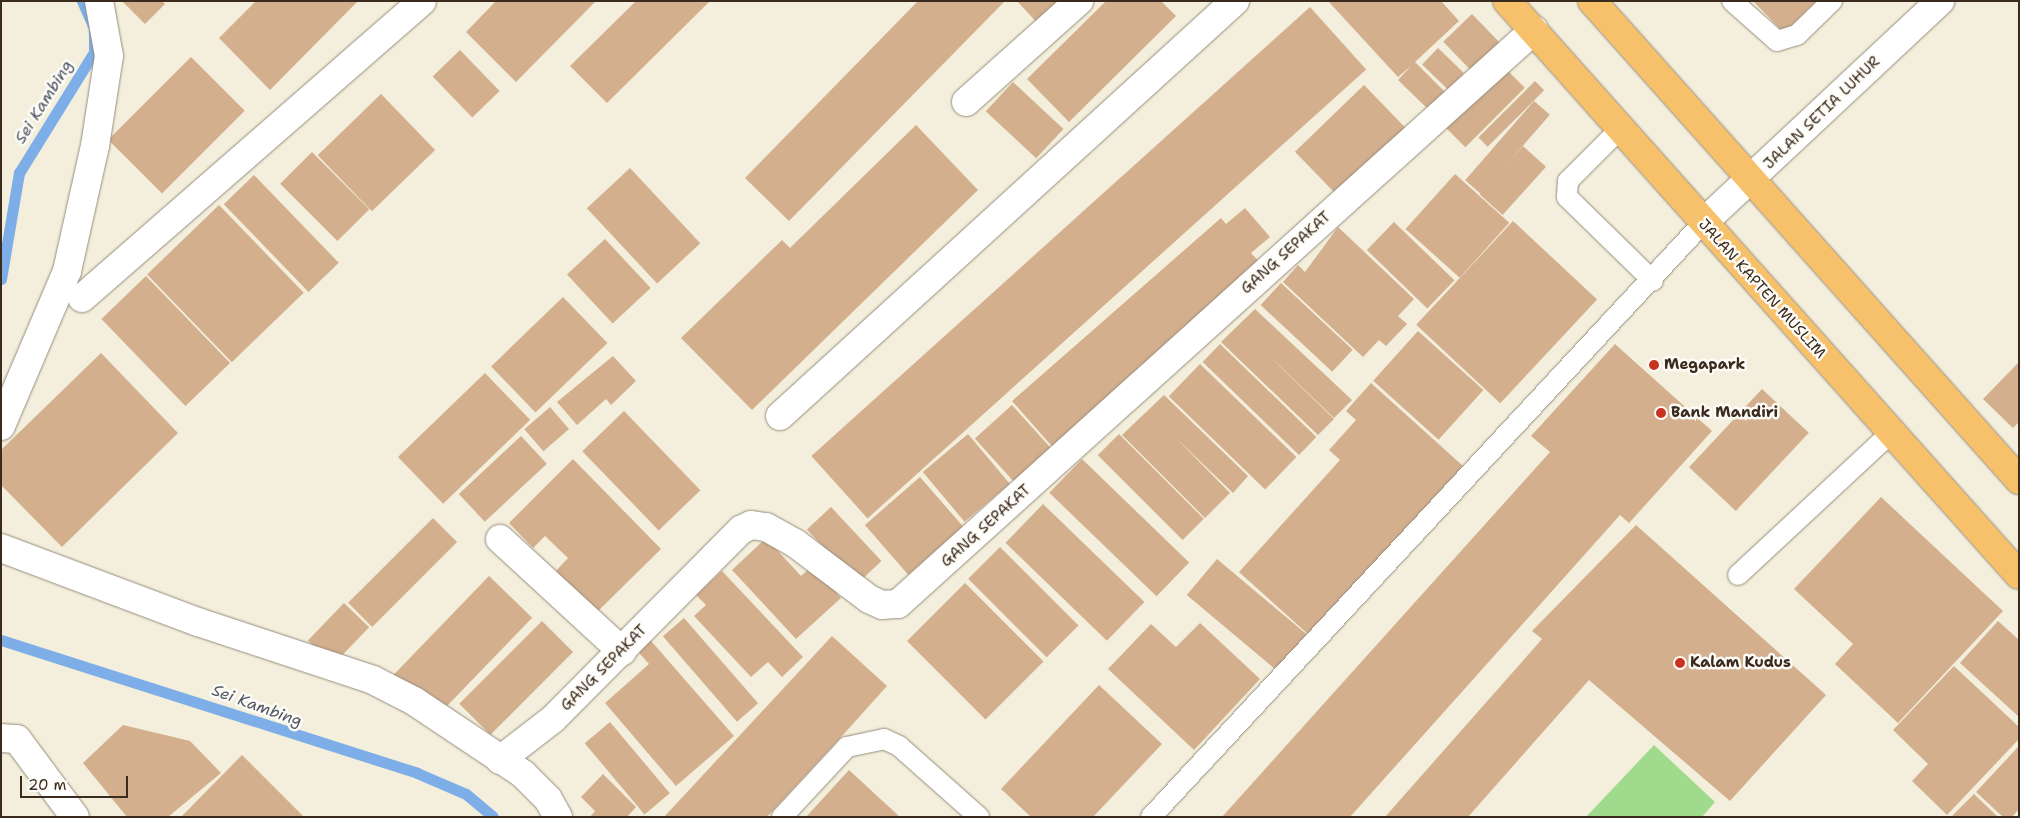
<!DOCTYPE html>
<html>
<head>
<meta charset="utf-8">
<style>
  body { margin:0 }
  #map { position:relative; width:2020px; height:818px; overflow:hidden; background:#f3efdc; font-family:"Shantell Sans",sans-serif }
  div>[style] { position:absolute }
  [style*='--x'] { left:calc(var(--x)*1px); top:calc(var(--y)*1px); width:calc(var(--w)*1px); rotate:calc(var(--a)*1deg) }
  .green>* { inset:0; background:#a0da8d }
  .stream>* { height:11px; margin:-5.5px; padding:0 5.5px; transform-origin:5.5px; border-radius:5.5px; background:#7daee8 }
  .building>* { inset:0; background:#d3af8e; transform-origin:0 0 }
  .roads { filter:drop-shadow(0 0 1px #978c7d) drop-shadow(0 0 1px #978c7d) }
  .lane>* { height:20px; margin:-10px; padding:0 10px; transform-origin:10px; border-radius:10px; background:#fff }
  .street>* { height:28px; margin:-14px; padding:0 14px; transform-origin:14px; border-radius:14px; background:#fff }
  .primary>* { height:28px; margin:-14px; padding:0 14px; transform-origin:14px; border-radius:14px; background:#f7c06b }
  .dots>* { width:14px; height:14px; translate:-50% -50%; box-sizing:border-box; border:2px solid #fdfcf7; border-radius:50% }
  span { translate:-50% -50%; white-space:nowrap; text-align:center; line-height:1.15; -webkit-text-stroke:5px #fdfcf7; paint-order:stroke }
  .street-label { font-size:15px; color:#3b2a1e }
  .poi-label { font-size:15px; color:#3b2a1e; font-weight:700 }
  .left { translate:0 -50%; text-align:left }
  .water-label { font-size:16px; color:#525865; font-style:italic }
  .frame { position:absolute; inset:0; border:2px solid #3b2a1e; pointer-events:none }
  .scale { position:absolute; left:20px; top:776px; width:108px; height:22px; box-sizing:border-box; border:2px solid #3b2a1e; border-top:0; padding-left:6px; font-size:15px; line-height:18px; white-space:nowrap; color:#3b2a1e; -webkit-text-stroke:4px #fdfcf7; paint-order:stroke }
</style>
</head>
<body>
<div id="map">
  <div class="green">
    <i style="clip-path:polygon(1654px 745px,1715px 802px,1702px 817px,1586px 817px)"></i>
  </div>
  <div class="stream">
    <i style="--x:1;--y:279;--w:108;--a:-80.4"></i>
    <i style="--x:19;--y:173;--w:142;--a:-58.2"></i>
    <i style="--x:94;--y:52;--w:24;--a:-90"></i>
    <i style="--x:94;--y:28;--w:30;--a:-114"></i>
    <i style="--x:1;--y:640;--w:437;--a:17.7"></i>
    <i style="--x:417;--y:773;--w:53;--a:23.2"></i>
    <i style="--x:466;--y:794;--w:35;--a:40"></i>
  </div>
  <div class="building">
    <i style="clip-path:polygon(122px 1px,162px 1px,165px 4px,145px 24px)"></i>
    <i style="clip-path:polygon(256px 1px,358px 1px,270px 90px,219px 38px)"></i>
    <i style="clip-path:polygon(496px 1px,596px 1px,516px 82px,466px 32px)"></i>
    <i style="clip-path:polygon(636px 1px,710px 1px,607px 103px,570px 66px)"></i>
    <i style="clip-path:polygon(918px 1px,1005px 1px,789px 221px,745px 178px)"></i>
    <i style="clip-path:polygon(1017px 1px,1069px 1px,1041px 27px)"></i>
    <i style="clip-path:polygon(1106px 1px,1161px 1px,1176px 16px,1069px 122px,1027px 79px)"></i>
    <i style="clip-path:polygon(1328px 1px,1441px 1px,1459px 21px,1415px 62px,1450px 97px,1433px 114px,1398px 80px,1411px 66px,1398px 77px)"></i>
    <i style="clip-path:polygon(1753px 1px,1816px 1px,1784px 33px)"></i>
    <i style="left:1310px;top:7px;width:84px;height:671px;rotate:48deg"></i>
    <i style="left:1472px;top:14px;width:40px;height:40px;rotate:46deg"></i>
    <i style="left:1438px;top:48px;width:36px;height:23px;rotate:44deg"></i>
    <i style="left:460px;top:50px;width:57px;height:38px;rotate:46deg"></i>
    <i style="left:191px;top:57px;width:76px;height:117px;rotate:45deg"></i>
    <i style="left:1505px;top:68px;width:28px;height:84px;rotate:45deg"></i>
    <i style="left:1535px;top:81px;width:13px;height:80px;rotate:45deg"></i>
    <i style="left:1013px;top:82px;width:69px;height:40px;rotate:43deg"></i>
    <i style="left:1364px;top:85px;width:62px;height:96px;rotate:46deg"></i>
    <i style="left:381px;top:94px;width:78px;height:88px;rotate:46deg"></i>
    <i style="left:1534px;top:101px;width:21px;height:105px;rotate:41deg"></i>
    <i style="clip-path:polygon(916px 125px,978px 190px,752px 410px,681px 338px,782px 240px,790px 248px)"></i>
    <i style="left:1523px;top:146px;width:31px;height:65px;rotate:42deg"></i>
    <i style="left:312px;top:152px;width:81px;height:45px;rotate:45deg"></i>
    <i style="left:630px;top:168px;width:103px;height:59px;rotate:47deg"></i>
    <i style="left:1455px;top:174px;width:73px;height:74px;rotate:42deg"></i>
    <i style="left:254px;top:175px;width:122px;height:42px;rotate:46deg"></i>
    <i style="left:219px;top:205px;width:122px;height:100px;rotate:46deg"></i>
    <i style="clip-path:polygon(1245px 208px,1270px 237px,1251px 253px,1266px 269px,1057px 452px,1012px 401px,1221px 218px,1226px 224px)"></i>
    <i style="left:1513px;top:221px;width:115px;height:142px;rotate:43deg"></i>
    <i style="left:1394px;top:222px;width:84px;height:39px;rotate:44deg"></i>
    <i style="clip-path:polygon(1338px 227px,1414px 299px,1398px 316px,1407px 324px,1386px 346px,1379px 340px,1363px 357px,1283px 282px,1298px 265px,1305px 272px)"></i>
    <i style="left:605px;top:239px;width:67px;height:52px;rotate:47deg"></i>
    <i style="left:146px;top:276px;width:121px;height:62px;rotate:46deg"></i>
    <i style="left:1281px;top:283px;width:98px;height:30px;rotate:43deg"></i>
    <i style="left:563px;top:297px;width:64px;height:100px;rotate:46deg"></i>
    <i style="clip-path:polygon(1255px 309px,1352px 400px,1334px 418px,1257px 344px,1334px 419px,1318px 435px,1221px 342px)"></i>
    <i style="left:1418px;top:331px;width:88px;height:67px;rotate:42deg"></i>
    <i style="left:1220px;top:344px;width:134px;height:25px;rotate:44deg"></i>
    <i style="clip-path:polygon(1615px 344px,1712px 431px,1629px 523px,1620px 515px,1350px 817px,1222px 817px,1550px 452px,1531px 436px)"></i>
    <i style="clip-path:polygon(101px 353px,178px 433px,62px 547px,1px 485px,1px 450px)"></i>
    <i style="clip-path:polygon(613px 356px,636px 381px,611px 405px,606px 399px,577px 425px,557px 402px)"></i>
    <i style="clip-path:polygon(2019px 362px,2019px 422px,2013px 428px,1983px 399px)"></i>
    <i style="left:1200px;top:364px;width:134px;height:45px;rotate:44deg"></i>
    <i style="left:485px;top:373px;width:65px;height:121px;rotate:46deg"></i>
    <i style="clip-path:polygon(1371px 383px,1463px 466px,1309px 635px,1239px 572px,1340px 460px,1329px 450px,1356px 420px,1346px 411px)"></i>
    <i style="left:1762px;top:389px;width:64px;height:107px;rotate:43deg"></i>
    <i style="clip-path:polygon(1164px 395px,1248px 476px,1233px 493px,1175px 437px,1230px 493px,1205px 518px,1122px 435px)"></i>
    <i style="left:1012px;top:405px;width:62px;height:50px;rotate:48deg"></i>
    <i style="left:550px;top:407px;width:29px;height:34px;rotate:49deg"></i>
    <i style="left:624px;top:411px;width:110px;height:58px;rotate:46deg"></i>
    <i style="left:968px;top:434px;width:65px;height:59px;rotate:50deg"></i>
    <i style="left:1119px;top:434px;width:120px;height:30px;rotate:45deg"></i>
    <i style="left:521px;top:436px;width:38px;height:85px;rotate:47deg"></i>
    <i style="clip-path:polygon(573px 459px,661px 549px,595px 614px,555px 572px,568px 558px,545px 536px,533px 548px,509px 523px)"></i>
    <i style="left:1082px;top:459px;width:149px;height:47px;rotate:44deg"></i>
    <i style="left:920px;top:477px;width:66px;height:73px;rotate:49deg"></i>
    <i style="clip-path:polygon(1881px 497px,2003px 611px,1898px 723px,1835px 664px,1853px 644px,1794px 589px)"></i>
    <i style="left:1043px;top:504px;width:141px;height:54px;rotate:44deg"></i>
    <i style="left:831px;top:507px;width:74px;height:33px;rotate:47deg"></i>
    <i style="left:433px;top:518px;width:34px;height:120px;rotate:45deg"></i>
    <i style="clip-path:polygon(1636px 525px,1826px 695px,1730px 801px,1589px 680px,1468px 817px,1385px 817px,1542px 639px,1532px 631px)"></i>
    <i style="clip-path:polygon(766px 538px,801px 576px,812px 566px,841px 598px,796px 639px,732px 570px)"></i>
    <i style="left:1000px;top:547px;width:111px;height:45px;rotate:45deg"></i>
    <i style="left:1217px;top:559px;width:119px;height:47px;rotate:40deg"></i>
    <i style="clip-path:polygon(722px 571px,803px 657px,782px 677px,768px 662px,751px 677px,694px 616px,706px 605px,696px 595px)"></i>
    <i style="left:489px;top:576px;width:60px;height:139px;rotate:44deg"></i>
    <i style="left:965px;top:583px;width:111px;height:82px;rotate:45deg"></i>
    <i style="left:344px;top:603px;width:35px;height:52px;rotate:44deg"></i>
    <i style="left:684px;top:618px;width:113px;height:28px;rotate:49deg"></i>
    <i style="left:542px;top:621px;width:44px;height:117px;rotate:45deg"></i>
    <i style="clip-path:polygon(1998px 621px,2019px 640px,2019px 717px,1960px 663px)"></i>
    <i style="clip-path:polygon(1200px 623px,1260px 679px,1194px 750px,1108px 669px,1151px 624px,1176px 647px)"></i>
    <i style="clip-path:polygon(645px 634px,734px 736px,676px 786px,605px 703px,649px 664px,633px 646px)"></i>
    <i style="clip-path:polygon(832px 636px,887px 686px,843px 735px,767px 817px,664px 817px)"></i>
    <i style="clip-path:polygon(1954px 666px,2019px 727px,2019px 739px,1947px 815px,1912px 781px,1928px 764px,1893px 730px)"></i>
    <i style="clip-path:polygon(1099px 685px,1162px 744px,1093px 817px,1031px 817px,1001px 789px)"></i>
    <i style="left:610px;top:722px;width:93px;height:33px;rotate:50deg"></i>
    <i style="clip-path:polygon(123px 725px,190px 741px,221px 773px,168px 817px,127px 817px,83px 763px)"></i>
    <i style="clip-path:polygon(2019px 746px,2019px 809px,2012px 817px,2003px 817px,1976px 792px)"></i>
    <i style="clip-path:polygon(242px 755px,304px 817px,181px 817px)"></i>
    <i style="clip-path:polygon(849px 770px,900px 817px,806px 817px)"></i>
    <i style="clip-path:polygon(603px 774px,636px 807px,627px 817px,590px 817px,595px 811px,581px 797px)"></i>
    <i style="clip-path:polygon(1974px 794px,1998px 817px,1951px 817px)"></i>
  </div>
  <div class="roads">
    <div class="lane">
      <i style="--x:1732;--y:1;--w:60;--a:41.6"></i>
      <i style="--x:1777;--y:41;--w:21;--a:-17"></i>
      <i style="--x:1797;--y:35;--w:49;--a:-44.2"></i>
      <i style="--x:1618;--y:131;--w:71;--a:135"></i>
      <i style="--x:1568;--y:181;--w:16;--a:94"></i>
      <i style="--x:1567;--y:197;--w:120;--a:44.3"></i>
      <i style="--x:1738;--y:575;--w:209;--a:-42.9"></i>
      <i style="--x:782;--y:817;--w:96;--a:-47.1"></i>
      <i style="--x:847;--y:747;--w:38;--a:-12"></i>
      <i style="--x:884;--y:739;--w:17;--a:25"></i>
      <i style="--x:899;--y:746;--w:107;--a:41.6"></i>
      <i style="--x:1151;--y:817;--w:811;--a:-47.1"></i>
    </div>
    <div class="street">
      <i style="--x:966;--y:102;--w:152;--a:-41.8"></i>
      <i style="--x:1703;--y:223;--w:325;--a:-43.1"></i>
      <i style="--x:82;--y:298;--w:451;--a:-41.1"></i>
      <i style="--x:780;--y:416;--w:616;--a:-42.37"></i>
      <i style="--x:1;--y:426;--w:168;--a:-66.9"></i>
      <i style="--x:67;--y:271;--w:128;--a:-77.4"></i>
      <i style="--x:95;--y:146;--w:91;--a:-81.2"></i>
      <i style="--x:109;--y:56;--w:56;--a:-100.3"></i>
      <i style="--x:500;--y:539;--w:166;--a:42.6"></i>
      <i style="--x:1;--y:548;--w:210;--a:20.6"></i>
      <i style="--x:198;--y:622;--w:184;--a:18.3"></i>
      <i style="--x:373;--y:680;--w:46;--a:27.1"></i>
      <i style="--x:414;--y:701;--w:131;--a:33.8"></i>
      <i style="--x:523;--y:774;--w:35;--a:45"></i>
      <i style="--x:548;--y:799;--w:21;--a:61"></i>
      <i style="--x:1;--y:738;--w:16;--a:4"></i>
      <i style="--x:17;--y:739;--w:97;--a:53.4"></i>
      <i style="--x:500;--y:760;--w:67;--a:-37.7"></i>
      <i style="--x:553;--y:719;--w:267;--a:-45.2"></i>
      <i style="--x:741;--y:530;--w:11;--a:-27"></i>
      <i style="--x:751;--y:525;--w:15;--a:8"></i>
      <i style="--x:766;--y:527;--w:33;--a:29"></i>
      <i style="--x:795;--y:543;--w:93;--a:37.1"></i>
      <i style="--x:869;--y:599;--w:14;--a:25"></i>
      <i style="--x:882;--y:605;--w:16;--a:-4"></i>
      <i style="--x:898;--y:604;--w:857;--a:-42.07"></i>
    </div>
    <div class="primary">
      <i style="--x:1507;--y:1;--w:769;--a:48.27"></i>
      <i style="--x:1592;--y:1;--w:642;--a:48.28"></i>
    </div>
  </div>
  <div class="dots">
    <i style="left:1654px;top:365px;background:#c8321e"></i>
    <i style="left:1661px;top:413px;background:#c8321e"></i>
    <i style="left:1680px;top:663px;background:#c8321e"></i>
  </div>
  <div class="street-label">
    <span style="left:1822px;top:113px;rotate:-44deg">JALAN SETIA LUHUR</span>
    <span style="left:1286px;top:253px;rotate:-42deg">GANG SEPAKAT</span>
    <span style="left:1762px;top:289px;rotate:48deg">JALAN KAPTEN MUSLIM</span>
    <span style="left:986px;top:526px;rotate:-42deg">GANG SEPAKAT</span>
    <span style="left:604px;top:668px;rotate:-45deg">GANG SEPAKAT</span>
  </div>
  <div class="poi-label">
    <span class="left" style="left:1664px;top:365px">Megapark</span>
    <span class="left" style="left:1671px;top:413px">Bank Mandiri</span>
    <span class="left" style="left:1690px;top:663px">Kalam Kudus</span>
  </div>
  <div class="water-label">
    <span style="left:44px;top:102px;rotate:-58deg">Sei Kambing</span>
    <span style="left:257px;top:706px;rotate:20deg">Sei Kambing</span>
  </div>
  <div class="frame"></div>
  <div class="scale">20 m</div>
</div>
</body>
</html>
